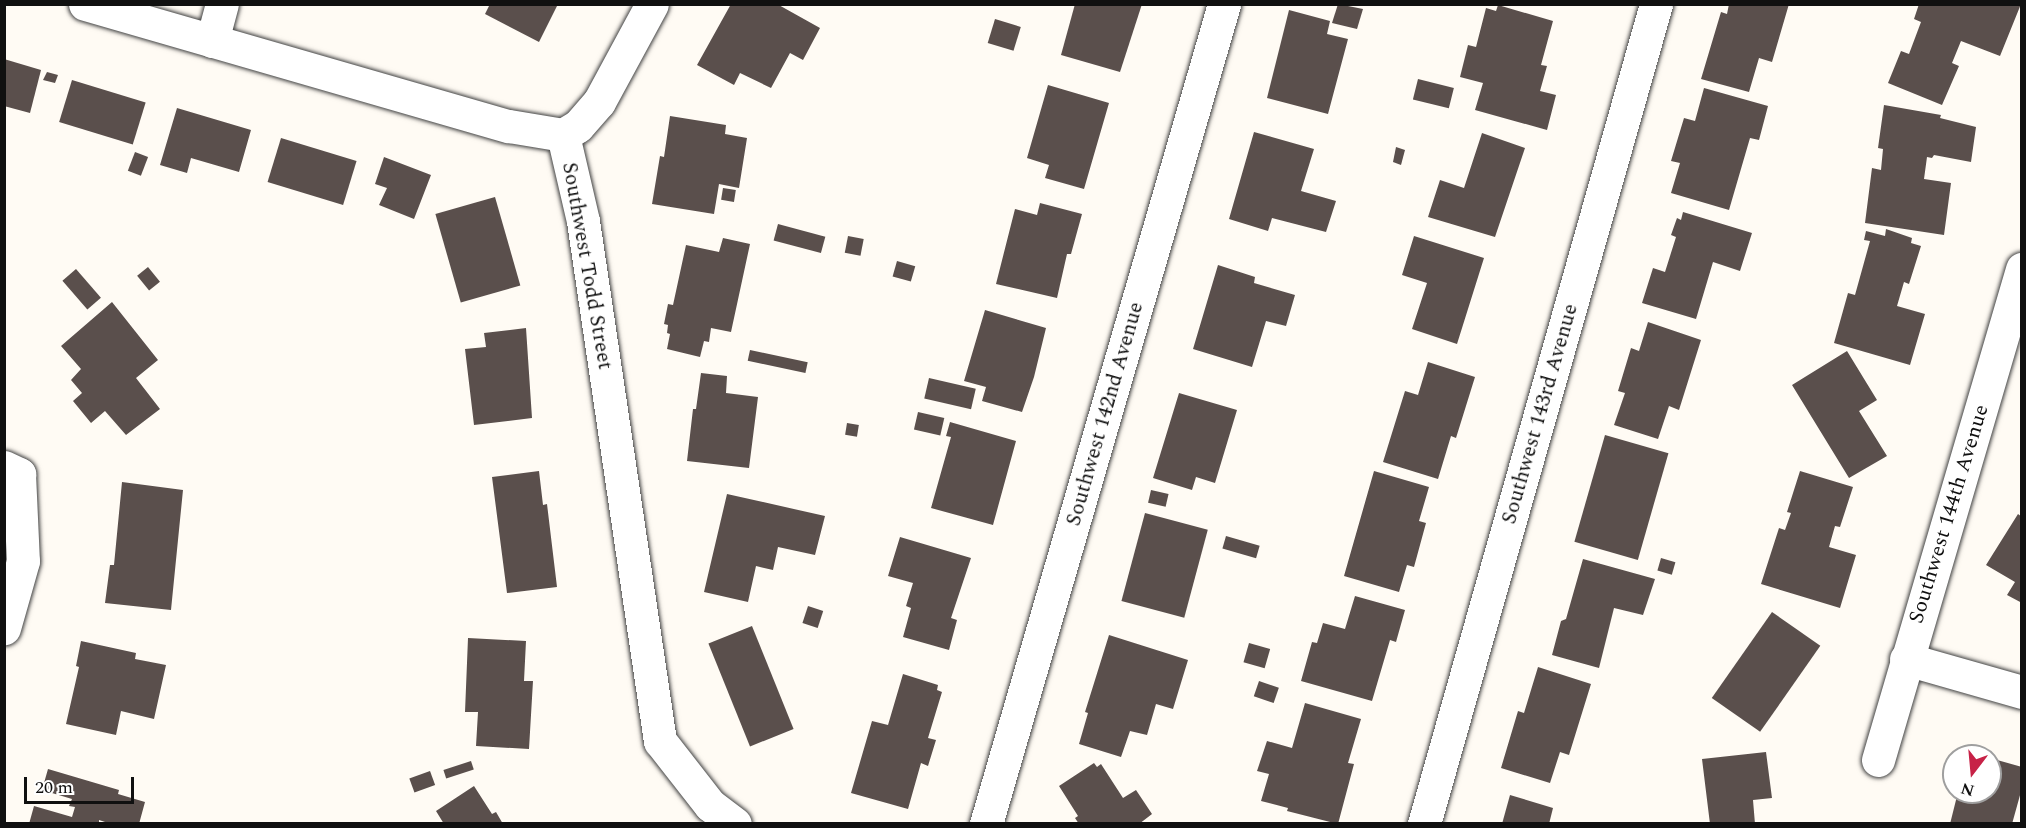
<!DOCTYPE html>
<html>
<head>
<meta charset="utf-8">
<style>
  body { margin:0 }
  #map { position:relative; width:2026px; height:828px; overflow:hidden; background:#fffbf4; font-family:Spectral,serif }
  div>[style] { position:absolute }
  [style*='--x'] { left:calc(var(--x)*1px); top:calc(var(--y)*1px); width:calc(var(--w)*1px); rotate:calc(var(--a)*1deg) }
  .building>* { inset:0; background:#5a4f4c; transform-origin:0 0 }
  .roads { filter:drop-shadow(0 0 2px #434343) drop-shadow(0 0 2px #434343) }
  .street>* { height:33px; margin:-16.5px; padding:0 16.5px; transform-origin:16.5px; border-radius:16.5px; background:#fff }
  span { translate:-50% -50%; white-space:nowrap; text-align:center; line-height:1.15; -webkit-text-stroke:6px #fff; paint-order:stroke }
  .street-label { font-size:21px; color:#101010 }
  .frame { position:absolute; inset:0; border:6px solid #101010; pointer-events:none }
  .north { position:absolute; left:1942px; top:744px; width:60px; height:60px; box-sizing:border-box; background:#fff; border:2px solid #9f9f9f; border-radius:50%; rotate:196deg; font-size:16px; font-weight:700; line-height:24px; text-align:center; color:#101010 }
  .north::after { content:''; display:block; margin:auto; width:21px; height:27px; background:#c72247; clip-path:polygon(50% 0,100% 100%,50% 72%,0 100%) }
  .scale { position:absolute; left:24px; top:777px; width:110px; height:27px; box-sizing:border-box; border:3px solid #101010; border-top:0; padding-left:8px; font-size:18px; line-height:21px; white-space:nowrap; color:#101010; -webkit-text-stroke:4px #fff; paint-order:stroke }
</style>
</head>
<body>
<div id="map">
  <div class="building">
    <i style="clip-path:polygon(490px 4px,558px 4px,539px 42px,485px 14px)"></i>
    <i style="clip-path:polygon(731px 4px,777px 4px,820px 28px,803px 60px,790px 53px,771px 88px,740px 73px,734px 85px,697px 65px)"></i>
    <i style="clip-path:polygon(1075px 4px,1142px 4px,1120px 72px,1061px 55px)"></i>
    <i style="clip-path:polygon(1338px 4px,1363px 9px,1357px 29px,1332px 23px)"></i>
    <i style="clip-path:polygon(1729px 4px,1789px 4px,1772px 62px,1759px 58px,1749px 92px,1701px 79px,1721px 12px,1727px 14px)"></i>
    <i style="clip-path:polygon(1919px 4px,2021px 4px,2000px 56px,1961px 41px,1952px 63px,1959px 66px,1942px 105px,1888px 83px,1901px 51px,1909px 54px,1921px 22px,1914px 19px)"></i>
    <i style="clip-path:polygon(1498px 5px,1553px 21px,1541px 65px,1547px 66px,1540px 91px,1556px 95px,1547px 130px,1475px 110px,1483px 83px,1460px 77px,1468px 45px,1476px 47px,1486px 8px,1496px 11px)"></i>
    <i style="clip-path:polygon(1289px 10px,1330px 21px,1327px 34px,1348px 39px,1328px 114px,1267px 98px)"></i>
    <i style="left:995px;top:19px;width:27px;height:25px;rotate:17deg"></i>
    <i style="clip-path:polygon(4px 59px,41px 70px,30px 113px,4px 106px)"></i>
    <i style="clip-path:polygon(47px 72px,58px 75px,55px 83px,43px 80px)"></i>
    <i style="left:1418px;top:79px;width:37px;height:21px;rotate:14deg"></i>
    <i style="left:72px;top:80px;width:77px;height:44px;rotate:17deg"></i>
    <i style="clip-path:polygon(1048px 85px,1109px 103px,1084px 189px,1045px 178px,1049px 165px,1027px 158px)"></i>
    <i style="clip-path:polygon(1704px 88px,1768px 106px,1759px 140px,1750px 138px,1729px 210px,1671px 193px,1680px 163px,1671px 161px,1684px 118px,1695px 121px)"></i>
    <i style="clip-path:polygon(1884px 105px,1941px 115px,1940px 118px,1976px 127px,1971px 162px,1934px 155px,1932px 158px,1927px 157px,1924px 179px,1951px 183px,1944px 235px,1865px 223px,1872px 168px,1881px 170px,1883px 149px,1878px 148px)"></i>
    <i style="clip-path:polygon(177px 108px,251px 130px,239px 172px,191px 158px,187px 173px,160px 165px)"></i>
    <i style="clip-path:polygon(670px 116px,726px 125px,725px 134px,747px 138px,739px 188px,719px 184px,714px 214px,652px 204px,660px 156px,664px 157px)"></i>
    <i style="clip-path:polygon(1254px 132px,1314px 149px,1301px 191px,1336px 201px,1326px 232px,1272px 218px,1268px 231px,1229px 219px)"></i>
    <i style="clip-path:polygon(1482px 133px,1525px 148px,1495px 237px,1428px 217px,1440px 180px,1464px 188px)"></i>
    <i style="left:281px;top:138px;width:79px;height:46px;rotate:17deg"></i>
    <i style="clip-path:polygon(1396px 147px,1405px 150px,1401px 165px,1393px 162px)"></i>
    <i style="left:135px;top:152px;width:14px;height:20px;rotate:21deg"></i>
    <i style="clip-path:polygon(384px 157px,431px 175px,414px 219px,379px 205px,387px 188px,375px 184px)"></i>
    <i style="left:723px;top:188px;width:13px;height:12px;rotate:9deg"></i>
    <i style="left:495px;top:197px;width:92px;height:62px;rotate:74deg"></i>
    <i style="clip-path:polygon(1040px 203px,1082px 214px,1071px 254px,1067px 254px,1057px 298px,996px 284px,1015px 209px,1037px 215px)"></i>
    <i style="clip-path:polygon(1683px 212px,1752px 233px,1740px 271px,1713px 262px,1696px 319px,1642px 303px,1653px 268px,1665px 272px,1676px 237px,1671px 235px,1677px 218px,1681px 220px)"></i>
    <i style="left:778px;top:224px;width:49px;height:17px;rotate:15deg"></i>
    <i style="clip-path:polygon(1886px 229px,1912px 238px,1911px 243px,1921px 246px,1909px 284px,1904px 282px,1897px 306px,1925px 314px,1910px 365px,1834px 343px,1848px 293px,1855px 295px,1870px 241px,1864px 240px,1866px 231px,1885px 236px)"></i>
    <i style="left:848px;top:236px;width:16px;height:17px;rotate:11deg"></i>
    <i style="clip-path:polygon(1414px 236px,1484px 258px,1457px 344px,1412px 329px,1427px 283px,1402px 275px)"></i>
    <i style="clip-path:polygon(723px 238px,750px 244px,731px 332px,711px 328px,709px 342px,704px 341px,700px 357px,667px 349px,670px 334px,667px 333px,668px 325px,664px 324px,668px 304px,673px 305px,686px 245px,719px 252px)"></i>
    <i style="left:897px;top:261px;width:19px;height:16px;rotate:16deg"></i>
    <i style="clip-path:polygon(1218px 265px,1255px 277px,1254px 283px,1295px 295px,1286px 326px,1266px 321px,1252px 367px,1193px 349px)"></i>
    <i style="left:148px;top:267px;width:19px;height:14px;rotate:51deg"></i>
    <i style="left:76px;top:269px;width:38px;height:18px;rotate:49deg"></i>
    <i style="clip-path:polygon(112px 302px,158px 360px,136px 378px,160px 409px,126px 435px,105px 411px,91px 423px,73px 401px,82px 393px,71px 380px,81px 369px,61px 346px)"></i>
    <i style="clip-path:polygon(985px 310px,1046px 328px,1034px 377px,1022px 412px,982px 401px,986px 387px,964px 381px)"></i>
    <i style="clip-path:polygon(1648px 322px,1701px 340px,1679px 410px,1669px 406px,1658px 439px,1614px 425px,1625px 393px,1618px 391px,1631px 348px,1639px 351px)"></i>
    <i style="clip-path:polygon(526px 328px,532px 418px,474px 425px,465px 349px,486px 347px,484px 333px)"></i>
    <i style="left:750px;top:350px;width:59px;height:11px;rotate:12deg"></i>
    <i style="clip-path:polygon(1847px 351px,1877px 400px,1859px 411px,1887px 456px,1849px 478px,1792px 385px)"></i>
    <i style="clip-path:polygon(1428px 362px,1475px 377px,1456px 438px,1451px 436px,1438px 479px,1383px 462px,1405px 391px,1418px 395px)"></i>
    <i style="clip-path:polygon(701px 373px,727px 376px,726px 393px,758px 397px,749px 468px,687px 461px,693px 409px,696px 409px)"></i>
    <i style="left:929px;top:378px;width:48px;height:21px;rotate:13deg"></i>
    <i style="clip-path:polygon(1179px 393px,1237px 410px,1215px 483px,1196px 477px,1192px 490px,1153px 478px)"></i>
    <i style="left:918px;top:412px;width:27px;height:18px;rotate:13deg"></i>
    <i style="clip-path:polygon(950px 422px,1016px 441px,993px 525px,931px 508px,951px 437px,946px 436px)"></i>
    <i style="left:847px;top:423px;width:12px;height:12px;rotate:9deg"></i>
    <i style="left:1605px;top:435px;width:66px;height:111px;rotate:16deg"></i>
    <i style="clip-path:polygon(539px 471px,543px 505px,547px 504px,557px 587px,507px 593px,492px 477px)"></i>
    <i style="clip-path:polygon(1374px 471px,1429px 487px,1419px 521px,1426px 523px,1414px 567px,1407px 565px,1399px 592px,1344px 576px)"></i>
    <i style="clip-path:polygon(1800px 471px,1853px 487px,1840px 527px,1835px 526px,1829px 547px,1856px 555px,1840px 608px,1761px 584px,1779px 528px,1785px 530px,1791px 513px,1787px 512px)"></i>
    <i style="clip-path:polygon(122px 482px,183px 490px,171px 610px,105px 603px,110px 565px,114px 565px)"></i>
    <i style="left:1151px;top:490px;width:18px;height:13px;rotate:13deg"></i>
    <i style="clip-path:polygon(727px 494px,825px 516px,815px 555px,778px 547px,773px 570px,756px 566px,748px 602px,704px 592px)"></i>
    <i style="left:1145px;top:513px;width:65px;height:91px;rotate:15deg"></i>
    <i style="clip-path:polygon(2018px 514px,2022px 517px,2022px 603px,2007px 595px,2015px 582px,1986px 565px)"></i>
    <i style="left:1226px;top:536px;width:35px;height:13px;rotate:16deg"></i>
    <i style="clip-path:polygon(900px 537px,971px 558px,951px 618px,957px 620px,949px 650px,903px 637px,911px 608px,906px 606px,913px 583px,888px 576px)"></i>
    <i style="left:1661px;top:558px;width:15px;height:13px;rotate:16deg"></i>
    <i style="clip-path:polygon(1583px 559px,1655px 579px,1643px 615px,1614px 608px,1599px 668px,1552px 655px,1561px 621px,1566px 619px)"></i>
    <i style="clip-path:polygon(1355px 596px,1405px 610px,1396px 642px,1390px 640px,1372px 701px,1301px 681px,1312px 642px,1317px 643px,1323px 623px,1345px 629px)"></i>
    <i style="left:808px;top:606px;width:16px;height:18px;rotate:18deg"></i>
    <i style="left:1772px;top:612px;width:59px;height:105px;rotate:35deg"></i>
    <i style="left:752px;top:626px;width:111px;height:47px;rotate:68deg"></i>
    <i style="clip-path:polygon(1109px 635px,1188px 660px,1173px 709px,1156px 704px,1147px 735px,1130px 731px,1121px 757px,1079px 744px,1088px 713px,1085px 712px)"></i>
    <i style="clip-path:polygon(468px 638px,526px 641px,524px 681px,533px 681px,529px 749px,476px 746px,478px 712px,465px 712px)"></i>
    <i style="clip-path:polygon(81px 641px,136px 653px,135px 659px,166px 665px,154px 719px,121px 711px,116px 735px,66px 724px,79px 667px,76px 666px)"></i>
    <i style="left:1249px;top:643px;width:22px;height:20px;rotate:16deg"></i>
    <i style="clip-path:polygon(1538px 667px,1591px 684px,1569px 755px,1560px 752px,1550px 783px,1501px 768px,1518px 711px,1524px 713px)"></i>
    <i style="clip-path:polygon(903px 674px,938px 685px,937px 690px,942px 692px,928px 738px,936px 740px,928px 766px,921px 763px,908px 809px,851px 793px,872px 721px,888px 725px)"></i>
    <i style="left:1259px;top:681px;width:21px;height:16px;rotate:19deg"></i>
    <i style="clip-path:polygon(1305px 703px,1361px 719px,1348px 763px,1354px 764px,1338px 824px,1287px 811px,1288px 808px,1261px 801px,1269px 774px,1257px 771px,1267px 741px,1292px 748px)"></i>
    <i style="clip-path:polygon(1766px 752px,1772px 798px,1753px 800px,1755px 824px,1710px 824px,1702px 759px)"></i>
    <i style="clip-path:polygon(1990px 758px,2022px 767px,2022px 788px,2012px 824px,1950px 824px,1958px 792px,1990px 792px)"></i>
    <i style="left:471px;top:761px;width:9px;height:29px;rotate:72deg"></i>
    <i style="clip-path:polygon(1094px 763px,1097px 767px,1101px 764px,1123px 798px,1136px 790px,1152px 814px,1139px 824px,1079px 824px,1075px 818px,1078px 816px,1059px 786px)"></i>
    <i style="clip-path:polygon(48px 769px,119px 790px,118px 794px,145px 802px,139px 824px,111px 824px,99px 820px,99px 824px,29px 824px,34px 806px,72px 817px,75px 807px,69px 806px,72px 799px,42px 790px)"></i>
    <i style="left:430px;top:771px;width:15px;height:22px;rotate:70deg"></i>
    <i style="clip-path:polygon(474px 786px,492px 814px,496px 812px,503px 824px,444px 824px,436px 811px)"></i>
    <i style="clip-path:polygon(1510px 795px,1553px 808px,1549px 824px,1502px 824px)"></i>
  </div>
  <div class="roads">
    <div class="street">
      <i style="--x:85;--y:4;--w:441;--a:16.1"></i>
      <i style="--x:509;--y:126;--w:55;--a:9.5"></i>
      <i style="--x:563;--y:135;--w:88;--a:76.9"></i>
      <i style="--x:583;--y:221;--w:526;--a:81.58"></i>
      <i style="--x:660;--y:741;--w:81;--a:52"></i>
      <i style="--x:710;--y:805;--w:31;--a:37"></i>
      <i style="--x:212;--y:41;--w:38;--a:-75"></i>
      <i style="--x:563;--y:135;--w:17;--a:-31"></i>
      <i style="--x:578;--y:126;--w:32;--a:-49"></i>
      <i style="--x:599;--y:102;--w:111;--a:-61.6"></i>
      <i style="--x:4;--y:467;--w:17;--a:25"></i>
      <i style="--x:19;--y:474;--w:87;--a:87.4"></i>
      <i style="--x:23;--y:561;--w:70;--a:105.8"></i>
      <i style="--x:1906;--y:659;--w:121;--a:15.9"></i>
      <i style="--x:1878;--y:760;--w:512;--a:-73.65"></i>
      <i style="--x:986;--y:824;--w:854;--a:-73.81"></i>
      <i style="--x:1424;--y:824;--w:852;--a:-74.2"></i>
    </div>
  </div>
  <div class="street-label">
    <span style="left:587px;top:266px;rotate:80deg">Southwest Todd Street</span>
    <span style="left:1105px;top:414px;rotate:-74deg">Southwest 142nd Avenue</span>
    <span style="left:1540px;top:414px;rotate:-74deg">Southwest 143rd Avenue</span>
    <span style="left:1949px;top:514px;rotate:-73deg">Southwest 144th Avenue</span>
  </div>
  <div class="frame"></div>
  <div class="north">N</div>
  <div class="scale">20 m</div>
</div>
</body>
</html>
